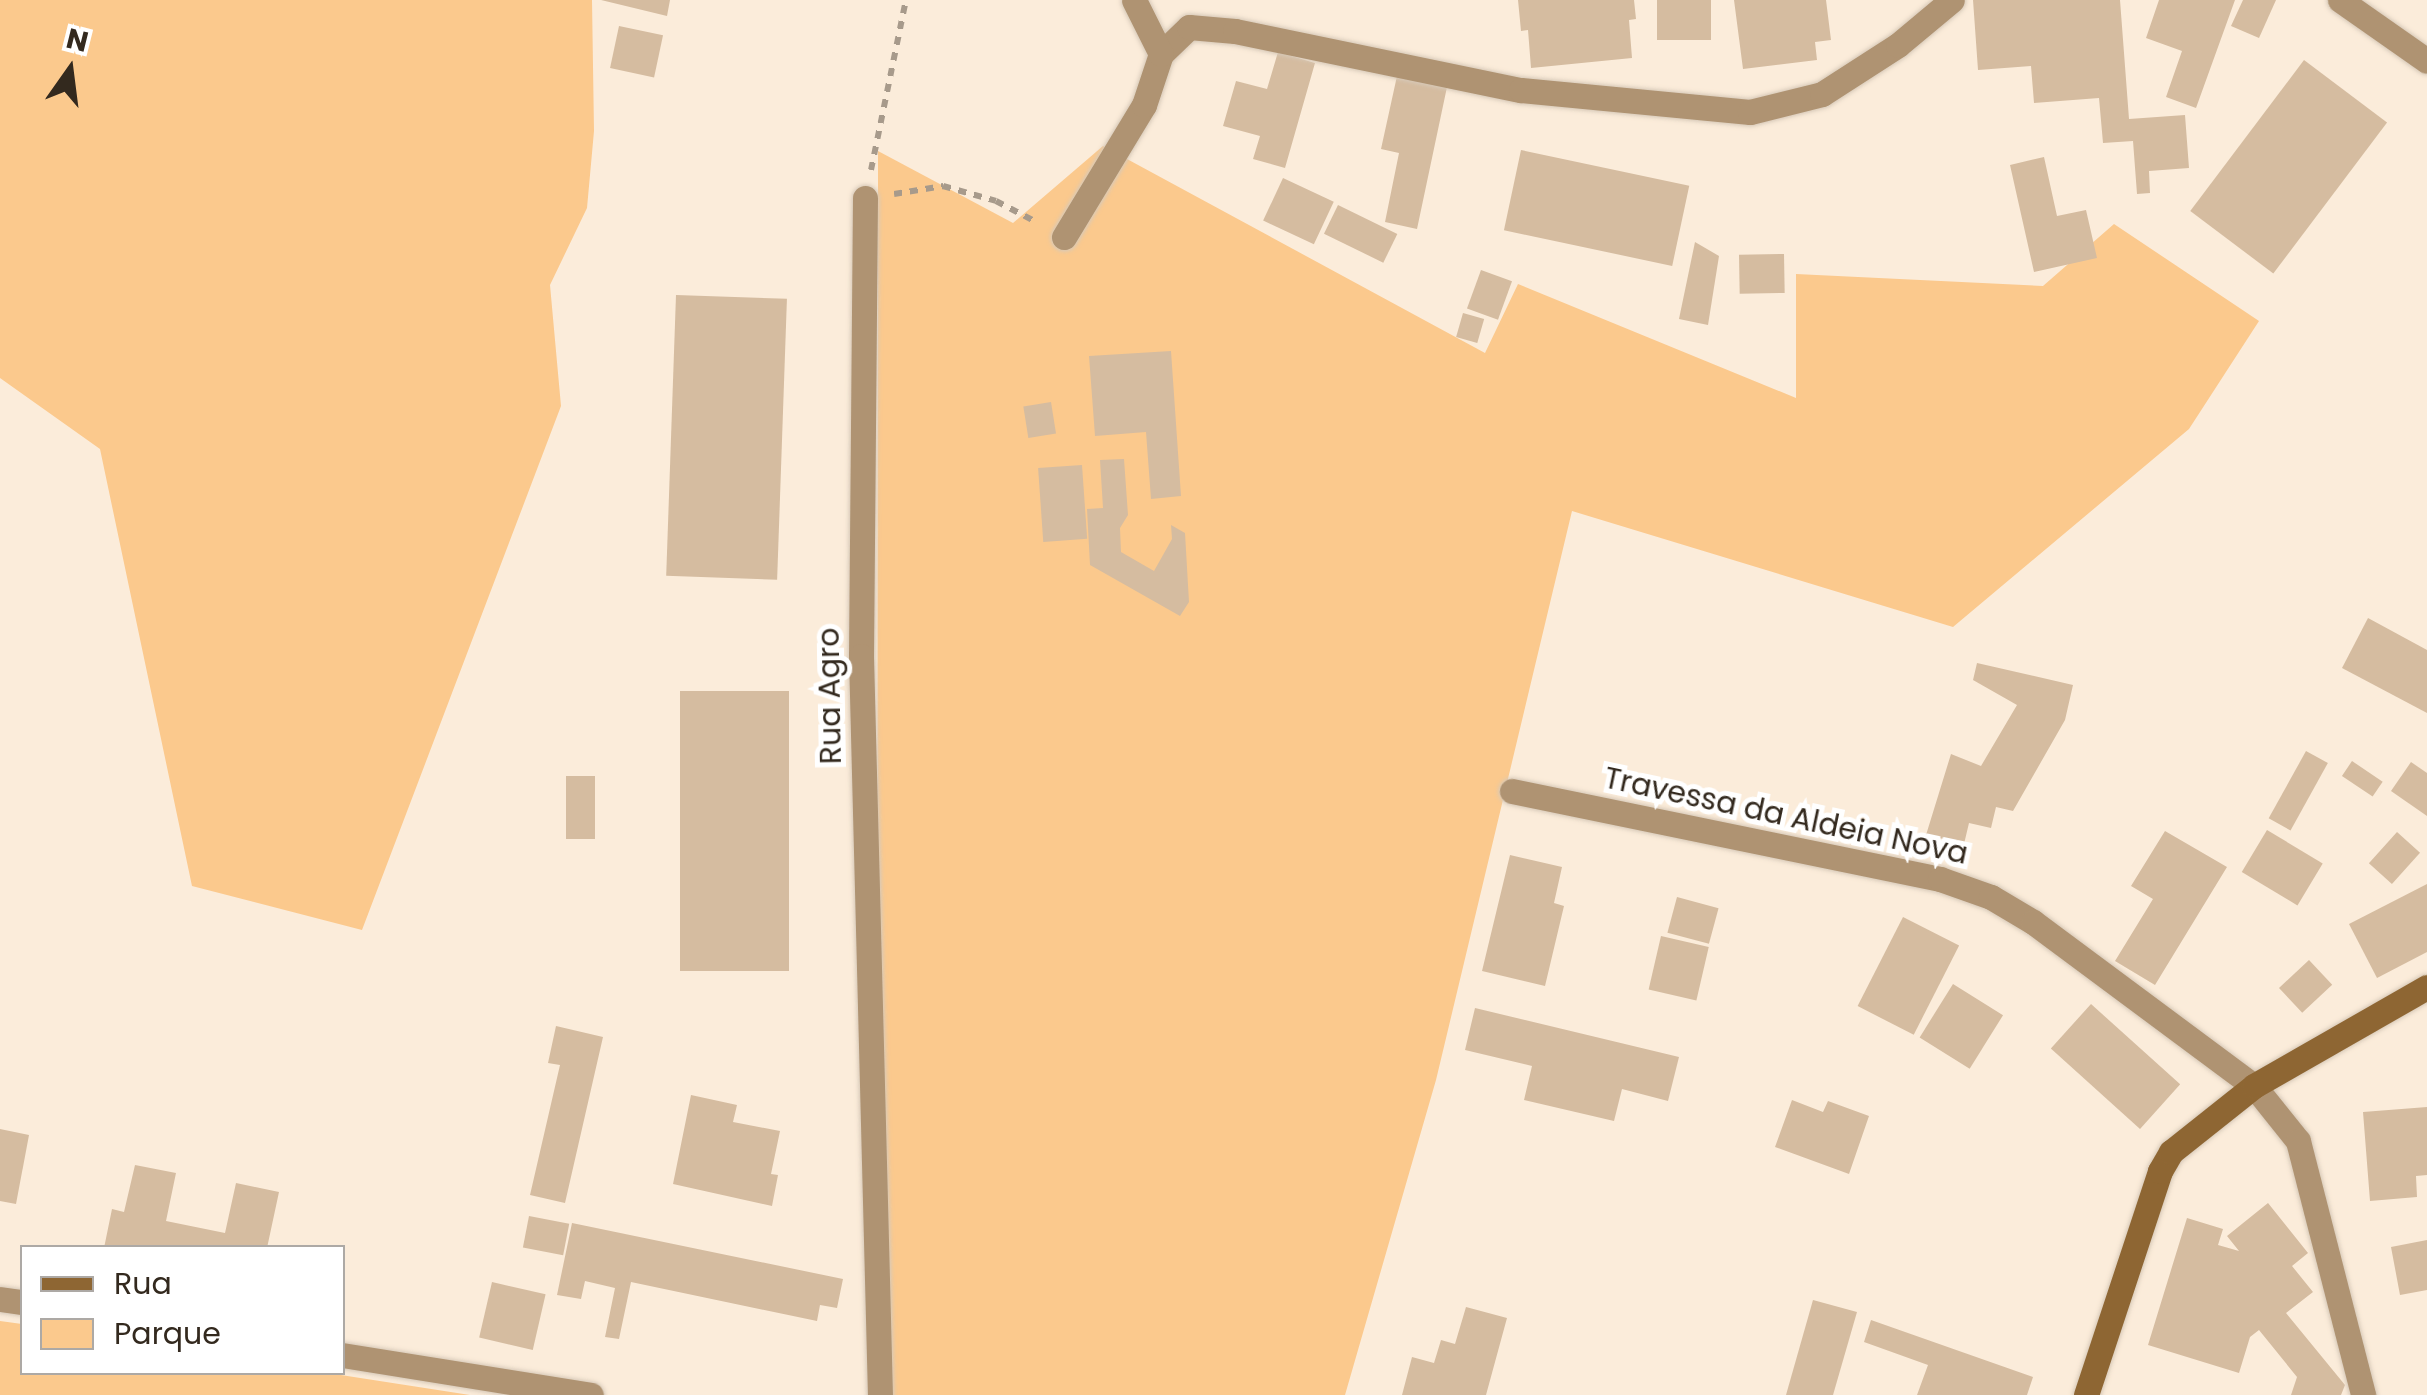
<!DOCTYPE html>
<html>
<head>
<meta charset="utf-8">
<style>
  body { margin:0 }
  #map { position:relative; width:2427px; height:1395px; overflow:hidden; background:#fbecda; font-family:Poppins,sans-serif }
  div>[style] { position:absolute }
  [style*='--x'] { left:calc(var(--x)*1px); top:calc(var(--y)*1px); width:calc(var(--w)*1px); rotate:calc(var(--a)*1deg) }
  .green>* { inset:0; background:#fbc98d }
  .building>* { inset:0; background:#d5bca0; transform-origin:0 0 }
  .path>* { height:6px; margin-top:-3px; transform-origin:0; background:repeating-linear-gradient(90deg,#a79a8b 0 8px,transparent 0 16px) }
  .roads { filter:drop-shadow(0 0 2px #d7c9b8) drop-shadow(0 0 2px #d7c9b8) }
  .street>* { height:25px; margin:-12.5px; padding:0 12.5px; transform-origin:12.5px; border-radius:12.5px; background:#af9372 }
  .secondary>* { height:25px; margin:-12.5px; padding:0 12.5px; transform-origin:12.5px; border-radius:12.5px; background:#8e6633 }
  span { translate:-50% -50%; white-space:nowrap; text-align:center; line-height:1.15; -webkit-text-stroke:10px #fff; paint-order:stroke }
  .street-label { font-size:30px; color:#33291e }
  .legend { position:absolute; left:20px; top:1245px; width:325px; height:130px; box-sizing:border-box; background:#fff; border:2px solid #ada9a5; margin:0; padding:12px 18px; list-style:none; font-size:30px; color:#33291e }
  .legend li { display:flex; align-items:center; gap:20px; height:50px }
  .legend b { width:50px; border:2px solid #ada9a5 }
  .north { position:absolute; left:20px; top:20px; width:100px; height:100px; -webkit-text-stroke:8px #fff; paint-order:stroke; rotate:14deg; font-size:28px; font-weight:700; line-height:40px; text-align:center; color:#33291e }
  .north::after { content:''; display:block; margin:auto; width:35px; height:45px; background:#33291e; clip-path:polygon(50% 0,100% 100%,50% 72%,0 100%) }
</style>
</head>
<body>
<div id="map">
  <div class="green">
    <i style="clip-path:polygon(0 0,592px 0,594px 131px,587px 208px,550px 285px,561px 406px,362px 930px,192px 886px,100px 449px,0 378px)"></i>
    <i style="clip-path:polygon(1103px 146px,1485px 353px,1518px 284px,1796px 398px,1796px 274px,2043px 286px,2114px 224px,2259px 321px,2189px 429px,1953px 627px,1572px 511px,1436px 1080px,1345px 1395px,877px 1395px,878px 151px,1013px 223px)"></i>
    <i style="clip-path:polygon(0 1321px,22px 1324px,22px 1372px,328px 1373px,470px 1395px,0 1395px)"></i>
  </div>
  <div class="building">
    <i style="clip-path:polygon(601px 0,670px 0,667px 16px)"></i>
    <i style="clip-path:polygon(1518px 0,1634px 0,1636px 19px,1629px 20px,1632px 58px,1531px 68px,1528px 30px,1521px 31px)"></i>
    <i style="left:1657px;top:0;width:54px;height:40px"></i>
    <i style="clip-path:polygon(1734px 0,1826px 0,1831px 40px,1815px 42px,1817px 60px,1743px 69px)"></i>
    <i style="clip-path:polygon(1973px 0,2120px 0,2129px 119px,2185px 115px,2189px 168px,2149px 171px,2150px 193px,2137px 194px,2133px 141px,2103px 143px,2099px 98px,2034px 103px,2031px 66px,1978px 70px)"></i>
    <i style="clip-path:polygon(2159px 0,2235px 0,2196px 108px,2166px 97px,2182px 51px,2146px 38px)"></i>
    <i style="clip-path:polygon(2243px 0,2276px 0,2259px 38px,2231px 26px)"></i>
    <i style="left:619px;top:26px;width:45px;height:43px;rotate:12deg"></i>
    <i style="clip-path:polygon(1278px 52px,1315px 63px,1285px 168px,1253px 159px,1260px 136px,1223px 126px,1236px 81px,1267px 89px)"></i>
    <i style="left:2304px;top:60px;width:104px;height:189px;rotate:37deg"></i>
    <i style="clip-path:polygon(1397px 76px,1447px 87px,1417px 229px,1385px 222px,1399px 153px,1381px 149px)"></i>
    <i style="left:1521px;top:150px;width:172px;height:82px;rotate:12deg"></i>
    <i style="clip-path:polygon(2044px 157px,2057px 216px,2086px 210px,2097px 258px,2034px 272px,2010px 165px)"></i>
    <i style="left:1283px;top:178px;width:56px;height:47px;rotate:25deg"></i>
    <i style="left:1338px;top:205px;width:66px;height:32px;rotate:26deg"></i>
    <i style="clip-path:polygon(1695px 242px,1719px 256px,1708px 325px,1679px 319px)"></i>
    <i style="left:1784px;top:254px;width:39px;height:45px;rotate:89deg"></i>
    <i style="left:1481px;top:270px;width:33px;height:41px;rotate:20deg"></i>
    <i style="left:676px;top:295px;width:111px;height:281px;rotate:2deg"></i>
    <i style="left:1463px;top:313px;width:22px;height:25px;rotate:16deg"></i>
    <i style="clip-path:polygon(1171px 351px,1181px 496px,1151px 499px,1146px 432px,1095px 436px,1089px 356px)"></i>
    <i style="left:1051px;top:402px;width:32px;height:28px;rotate:81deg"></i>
    <i style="clip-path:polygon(1124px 459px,1128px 515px,1120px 528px,1121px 552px,1154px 571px,1172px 539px,1171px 525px,1185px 533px,1189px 602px,1180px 616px,1090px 565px,1087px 509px,1103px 508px,1100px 460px)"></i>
    <i style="left:1082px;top:465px;width:74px;height:44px;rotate:86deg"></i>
    <i style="clip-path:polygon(2368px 618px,2427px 650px,2427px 713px,2342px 668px)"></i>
    <i style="clip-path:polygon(1977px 663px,2073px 685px,2065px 720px,2013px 811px,1996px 807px,1991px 828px,1969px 823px,1964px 844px,1926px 835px,1951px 754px,1981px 766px,2017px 705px,1973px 680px)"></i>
    <i style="left:680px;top:691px;width:109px;height:280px"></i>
    <i style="left:2306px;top:751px;width:25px;height:77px;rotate:29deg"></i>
    <i style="left:2352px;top:761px;width:37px;height:18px;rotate:34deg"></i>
    <i style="clip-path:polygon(2411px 762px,2427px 773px,2427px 816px,2391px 791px)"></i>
    <i style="left:566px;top:776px;width:29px;height:63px"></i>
    <i style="left:2267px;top:830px;width:65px;height:49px;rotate:31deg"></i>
    <i style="clip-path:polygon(2165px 831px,2227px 867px,2155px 985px,2115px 961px,2153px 899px,2131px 886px)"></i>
    <i style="left:2397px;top:832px;width:31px;height:42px;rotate:42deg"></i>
    <i style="clip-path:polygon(1510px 855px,1562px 867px,1554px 903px,1564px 906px,1545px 986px,1482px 971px)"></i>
    <i style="clip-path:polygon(2427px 884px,2427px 952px,2377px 978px,2349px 924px)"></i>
    <i style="left:1677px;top:897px;width:43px;height:37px;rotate:15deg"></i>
    <i style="left:1903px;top:917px;width:63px;height:100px;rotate:27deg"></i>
    <i style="left:1661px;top:936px;width:49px;height:55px;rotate:13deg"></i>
    <i style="left:2309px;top:960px;width:34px;height:41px;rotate:47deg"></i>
    <i style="left:1953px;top:984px;width:59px;height:63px;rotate:32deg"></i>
    <i style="left:2091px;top:1004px;width:120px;height:60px;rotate:42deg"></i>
    <i style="clip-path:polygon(1475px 1008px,1679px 1057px,1668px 1101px,1622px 1089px,1614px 1121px,1524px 1100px,1532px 1066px,1465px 1050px)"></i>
    <i style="clip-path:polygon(556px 1026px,603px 1037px,565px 1203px,530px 1195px,560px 1065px,548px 1063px)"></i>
    <i style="clip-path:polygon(691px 1095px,737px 1105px,733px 1122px,780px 1131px,771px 1174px,778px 1175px,772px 1206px,673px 1184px)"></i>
    <i style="clip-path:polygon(1792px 1100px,1823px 1112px,1828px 1101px,1869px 1116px,1849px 1174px,1775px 1147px)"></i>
    <i style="clip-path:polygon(2427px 1107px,2427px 1175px,2416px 1176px,2417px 1197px,2370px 1201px,2363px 1112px)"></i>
    <i style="clip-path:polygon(0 1129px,29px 1135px,16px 1204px,0 1201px)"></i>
    <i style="clip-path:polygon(135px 1165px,176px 1173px,166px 1221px,225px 1233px,236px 1183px,279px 1192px,267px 1248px,104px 1248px,112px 1209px,124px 1212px)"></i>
    <i style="clip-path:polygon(2268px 1203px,2308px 1253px,2292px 1266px,2313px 1292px,2286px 1313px,2345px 1385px,2341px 1395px,2291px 1395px,2297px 1377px,2259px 1330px,2250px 1337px,2239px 1373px,2148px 1345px,2187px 1218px,2223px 1229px,2218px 1245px,2239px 1251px,2227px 1236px)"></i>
    <i style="left:529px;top:1216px;width:41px;height:32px;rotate:11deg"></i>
    <i style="clip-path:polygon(572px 1223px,843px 1279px,837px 1308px,820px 1305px,817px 1321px,631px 1282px,619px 1339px,605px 1337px,615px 1288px,585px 1281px,581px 1299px,557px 1295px)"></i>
    <i style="clip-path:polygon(2427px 1240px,2427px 1290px,2400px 1295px,2391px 1247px)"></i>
    <i style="left:492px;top:1282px;width:55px;height:57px;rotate:13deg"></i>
    <i style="clip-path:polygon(1813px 1300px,1857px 1312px,1833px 1395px,1786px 1395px)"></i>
    <i style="clip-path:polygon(1466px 1307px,1507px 1318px,1486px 1395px,1402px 1395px,1412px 1357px,1434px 1363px,1441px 1340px,1455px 1344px)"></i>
    <i style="clip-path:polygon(1871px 1320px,2033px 1377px,2027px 1395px,1917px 1395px,1928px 1365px,1864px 1342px)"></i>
  </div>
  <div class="path">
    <i style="--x:871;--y:170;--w:174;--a:-78.4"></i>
    <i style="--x:894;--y:194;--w:50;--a:-9.3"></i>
    <i style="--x:943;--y:186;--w:55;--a:15.8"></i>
    <i style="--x:996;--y:201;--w:47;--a:27.6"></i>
  </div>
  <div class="roads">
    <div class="street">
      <i style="--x:2340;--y:0;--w:106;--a:35"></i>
      <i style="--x:1161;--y:54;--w:39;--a:-44"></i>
      <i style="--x:1189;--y:27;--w:46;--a:5"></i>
      <i style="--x:1235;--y:31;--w:292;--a:11.7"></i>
      <i style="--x:1521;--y:90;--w:230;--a:5.5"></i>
      <i style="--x:1750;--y:112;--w:74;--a:-14"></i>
      <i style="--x:1822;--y:94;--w:90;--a:-32.8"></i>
      <i style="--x:1898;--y:45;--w:70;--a:-39.8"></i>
      <i style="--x:865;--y:198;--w:458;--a:90.5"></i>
      <i style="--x:861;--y:656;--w:739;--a:88.53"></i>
      <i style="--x:1064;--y:237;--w:154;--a:-58.8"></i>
      <i style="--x:1144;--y:105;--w:54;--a:-71.6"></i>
      <i style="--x:1161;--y:54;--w:60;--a:-116.6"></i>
      <i style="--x:1512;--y:791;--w:437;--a:11.6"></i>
      <i style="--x:1940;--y:879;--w:54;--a:19.4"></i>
      <i style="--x:1991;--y:897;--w:49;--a:30.8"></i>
      <i style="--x:2033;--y:922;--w:275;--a:36.6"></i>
      <i style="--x:2254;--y:1086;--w:70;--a:51.3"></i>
      <i style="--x:2298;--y:1141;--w:262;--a:75.6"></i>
      <i style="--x:0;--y:1299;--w:22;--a:8"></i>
      <i style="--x:342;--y:1355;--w:252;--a:9.1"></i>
    </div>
    <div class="secondary">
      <i style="--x:2086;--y:1395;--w:236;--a:-71.7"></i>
      <i style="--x:2160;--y:1171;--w:22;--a:-60"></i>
      <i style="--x:2171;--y:1152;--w:106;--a:-38.5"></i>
      <i style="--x:2254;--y:1086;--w:199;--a:-29.8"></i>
    </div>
  </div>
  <div class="street-label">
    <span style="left:830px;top:696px;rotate:-91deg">Rua Agro</span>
    <span style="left:1786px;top:816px;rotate:12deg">Travessa da Aldeia Nova</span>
  </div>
  <ul class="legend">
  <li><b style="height:12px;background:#8e6633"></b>Rua</li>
  <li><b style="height:28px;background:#fbc98d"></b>Parque</li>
  </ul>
  <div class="north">N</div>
</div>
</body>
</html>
